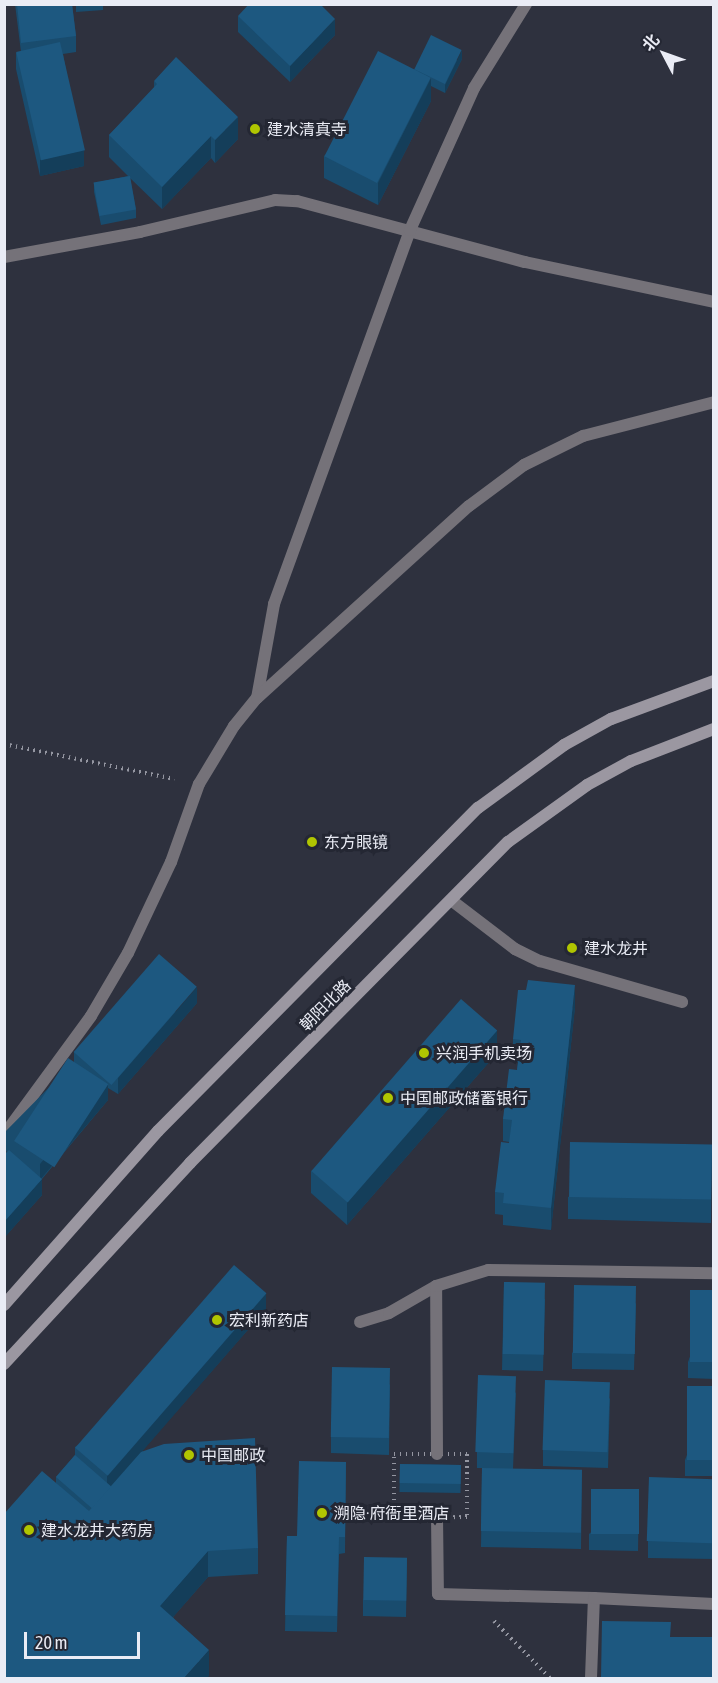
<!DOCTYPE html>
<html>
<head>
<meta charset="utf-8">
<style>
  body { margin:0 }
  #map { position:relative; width:718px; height:1683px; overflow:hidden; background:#2e313e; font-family:"Asap Condensed","Noto Sans SC",sans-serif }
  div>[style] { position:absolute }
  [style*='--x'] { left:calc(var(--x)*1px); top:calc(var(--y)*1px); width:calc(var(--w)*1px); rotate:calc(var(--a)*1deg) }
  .path>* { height:4px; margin-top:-2px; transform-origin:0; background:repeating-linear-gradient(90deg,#9496a1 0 1.5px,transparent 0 6px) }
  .lane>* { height:12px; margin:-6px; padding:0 6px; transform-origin:6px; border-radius:6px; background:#757279 }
  .street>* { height:12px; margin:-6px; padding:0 6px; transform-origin:6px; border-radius:6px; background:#757279 }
  .secondary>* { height:12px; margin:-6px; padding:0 6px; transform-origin:6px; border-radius:6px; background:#9b97a1 }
  .wall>* { inset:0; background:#194c6e; transform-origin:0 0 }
  .shaded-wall>* { inset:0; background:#143e5a }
  .building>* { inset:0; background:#1d5880; transform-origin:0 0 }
  .dots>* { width:16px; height:16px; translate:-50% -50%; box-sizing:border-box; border:3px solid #242733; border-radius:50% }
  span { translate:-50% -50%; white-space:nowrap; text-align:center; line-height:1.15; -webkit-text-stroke:6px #242733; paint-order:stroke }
  .poi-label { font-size:16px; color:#eaecf5 }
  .left { translate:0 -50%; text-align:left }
  .street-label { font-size:16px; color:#eaecf5 }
  .frame { position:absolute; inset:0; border:6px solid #eaecf5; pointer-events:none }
  .north { position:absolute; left:634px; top:24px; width:60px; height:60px; -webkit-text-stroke:4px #242733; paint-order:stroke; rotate:311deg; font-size:16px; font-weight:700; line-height:24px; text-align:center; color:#eaecf5 }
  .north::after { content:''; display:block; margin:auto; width:21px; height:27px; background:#eaecf5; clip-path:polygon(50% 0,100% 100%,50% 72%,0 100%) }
  .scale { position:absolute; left:24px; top:1632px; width:116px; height:27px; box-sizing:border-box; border:3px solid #eaecf5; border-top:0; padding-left:8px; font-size:18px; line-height:21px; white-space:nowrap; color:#eaecf5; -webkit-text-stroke:4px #242733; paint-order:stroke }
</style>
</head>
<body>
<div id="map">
  <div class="path">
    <i style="--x:4;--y:744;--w:174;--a:11.6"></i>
    <i style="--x:394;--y:1454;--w:73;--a:0"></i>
    <i style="--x:467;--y:1454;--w:63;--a:90"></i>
    <i style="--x:467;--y:1517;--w:73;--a:179.2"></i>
    <i style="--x:394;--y:1518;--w:64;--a:-90"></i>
    <i style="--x:494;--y:1621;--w:80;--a:45.5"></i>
  </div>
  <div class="lane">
    <i style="--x:451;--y:900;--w:81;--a:37.4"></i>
    <i style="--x:515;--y:949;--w:28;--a:26"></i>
    <i style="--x:540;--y:961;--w:148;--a:16.1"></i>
    <i style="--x:360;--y:1322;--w:30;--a:-17"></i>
    <i style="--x:389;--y:1313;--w:54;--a:-29.9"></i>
  </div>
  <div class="street">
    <i style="--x:4;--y:257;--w:138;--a:-10.4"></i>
    <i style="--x:140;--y:232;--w:139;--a:-13.3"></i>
    <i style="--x:275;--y:200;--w:22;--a:3"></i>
    <i style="--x:297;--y:201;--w:236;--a:15"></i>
    <i style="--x:525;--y:262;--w:193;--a:11.9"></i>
    <i style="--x:257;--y:698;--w:96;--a:-79.7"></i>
    <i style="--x:274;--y:604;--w:398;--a:-70"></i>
    <i style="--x:410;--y:230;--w:156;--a:-65.7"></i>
    <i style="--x:474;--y:88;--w:99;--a:-58.2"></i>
    <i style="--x:4;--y:1135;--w:147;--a:-53.8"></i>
    <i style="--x:91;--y:1016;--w:73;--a:-59.6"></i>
    <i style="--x:128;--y:953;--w:101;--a:-64.7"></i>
    <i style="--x:171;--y:862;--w:83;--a:-70.3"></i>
    <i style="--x:199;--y:784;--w:68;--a:-58.9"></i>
    <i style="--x:234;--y:726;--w:36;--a:-51"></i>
    <i style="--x:257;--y:698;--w:286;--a:-42.2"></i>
    <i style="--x:469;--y:506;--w:69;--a:-36.7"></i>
    <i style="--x:524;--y:465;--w:66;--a:-26.2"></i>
    <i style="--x:583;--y:436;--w:135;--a:-14.5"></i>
    <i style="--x:437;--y:1454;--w:168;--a:-90.3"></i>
    <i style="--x:436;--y:1286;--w:54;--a:-17.1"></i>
    <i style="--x:488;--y:1270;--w:226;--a:0.8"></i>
    <i style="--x:437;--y:1517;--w:77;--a:89.3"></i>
    <i style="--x:438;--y:1594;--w:156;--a:1.5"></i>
    <i style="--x:591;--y:1678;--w:80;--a:-87.9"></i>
    <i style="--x:594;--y:1598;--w:120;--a:2.9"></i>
  </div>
  <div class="secondary">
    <i style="--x:4;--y:1305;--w:232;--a:-48.5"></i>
    <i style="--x:158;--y:1131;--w:455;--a:-45.3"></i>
    <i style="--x:478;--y:808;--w:107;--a:-36.2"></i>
    <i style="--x:564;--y:745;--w:54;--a:-29"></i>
    <i style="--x:611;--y:719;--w:110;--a:-20.3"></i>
    <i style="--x:4;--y:1364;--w:274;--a:-47.2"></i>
    <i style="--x:190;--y:1163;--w:452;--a:-45.3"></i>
    <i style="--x:508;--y:842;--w:97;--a:-35.8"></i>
    <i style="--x:587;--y:785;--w:50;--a:-28.6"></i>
    <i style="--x:631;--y:761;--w:89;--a:-21.1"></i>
  </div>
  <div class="wall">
    <i style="clip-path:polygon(15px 4px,72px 4px,76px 36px,76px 52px,63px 54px,84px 166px,40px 176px,16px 69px,16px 53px,21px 52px)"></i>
    <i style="clip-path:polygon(76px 4px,103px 4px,103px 10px,76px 12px)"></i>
    <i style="clip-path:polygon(238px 16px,335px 35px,290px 82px,238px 32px)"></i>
    <i style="clip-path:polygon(462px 59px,445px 93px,431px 86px,431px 101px,378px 205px,324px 178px,324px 156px,414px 69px)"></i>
    <i style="clip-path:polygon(154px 81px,238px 139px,215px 163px,211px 158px,162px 209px,130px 178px,136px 209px,136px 218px,101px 225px,94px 192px,94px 183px,128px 176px,109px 157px,109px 135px,154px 88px)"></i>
    <i style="clip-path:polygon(197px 1003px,118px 1094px,108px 1088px,108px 1100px,42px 1179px,42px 1195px,4px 1238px,4px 1155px,7px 1152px,4px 1149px,4px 1133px,74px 1062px,74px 1052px)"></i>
    <i style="clip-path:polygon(575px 1007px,551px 1230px,503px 1225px,503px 1215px,495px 1214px,495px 1192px,509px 1142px,503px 1141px,503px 1119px,517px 1070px,518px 1062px,513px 1062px,513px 1039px)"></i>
    <i style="clip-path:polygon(497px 1053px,347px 1225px,311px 1193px,311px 1171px)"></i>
    <i style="clip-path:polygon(712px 1145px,711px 1223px,568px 1219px,568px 1197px)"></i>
    <i style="clip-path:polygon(504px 1282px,545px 1299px,543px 1371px,502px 1370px)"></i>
    <i style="clip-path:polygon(714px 1290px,714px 1379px,688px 1378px,688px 1362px)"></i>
    <i style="clip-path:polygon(636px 1303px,634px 1370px,572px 1369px,572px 1353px)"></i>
    <i style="clip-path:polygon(266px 1309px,142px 1451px,258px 1548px,258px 1574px,208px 1577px,173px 1617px,209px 1676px,56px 1483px,56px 1477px,75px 1455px,75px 1447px)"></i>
    <i style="clip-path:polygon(390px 1384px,389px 1455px,331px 1453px,331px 1437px)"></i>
    <i style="clip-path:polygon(714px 1386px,714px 1476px,685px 1476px,685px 1460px)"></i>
    <i style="clip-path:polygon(516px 1392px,513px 1469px,582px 1470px,581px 1549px,481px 1547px,482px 1468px,477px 1468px,477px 1452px)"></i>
    <i style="clip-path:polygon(610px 1398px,608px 1468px,543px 1466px,543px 1450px)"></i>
    <i style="clip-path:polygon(346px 1462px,345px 1553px,339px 1554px,337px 1632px,285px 1631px,287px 1536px,297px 1536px)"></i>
    <i style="left:400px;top:1464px;width:61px;height:28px;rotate:1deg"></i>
    <i style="clip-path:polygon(714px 1479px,714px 1559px,648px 1558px,648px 1541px)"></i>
    <i style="clip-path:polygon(639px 1489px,638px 1551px,589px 1550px,589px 1534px)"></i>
    <i style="clip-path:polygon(407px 1558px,406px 1617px,363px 1616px,363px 1600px)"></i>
  </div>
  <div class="shaded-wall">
    <i style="clip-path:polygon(335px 19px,335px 35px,290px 82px,290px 66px)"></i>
    <i style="clip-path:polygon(462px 50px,462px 59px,445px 93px,445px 85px)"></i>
    <i style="clip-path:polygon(431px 78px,431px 101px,378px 205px,378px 183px)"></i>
    <i style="clip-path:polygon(238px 117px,238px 139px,215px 163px,215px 140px)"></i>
    <i style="clip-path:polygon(211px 136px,211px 158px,162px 209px,162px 187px)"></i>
    <i style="clip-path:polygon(84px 150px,84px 166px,40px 176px,40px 160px)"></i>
    <i style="clip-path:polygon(575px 985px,575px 1007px,551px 1230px,551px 1208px)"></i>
    <i style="clip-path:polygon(197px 987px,197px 1003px,118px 1094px,118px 1078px)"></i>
    <i style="clip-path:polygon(497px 1030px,497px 1053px,347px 1225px,347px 1202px)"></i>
    <i style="clip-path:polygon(108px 1084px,108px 1100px,40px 1180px,40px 1164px)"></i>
    <i style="clip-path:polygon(42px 1179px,42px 1195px,4px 1238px,4px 1222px)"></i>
    <i style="clip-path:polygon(266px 1293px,266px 1309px,107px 1492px,107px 1475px)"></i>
    <i style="clip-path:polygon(208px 1551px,208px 1577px,160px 1632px,160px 1606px)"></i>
    <i style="clip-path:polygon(209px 1650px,209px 1676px,207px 1678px,184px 1678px)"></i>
  </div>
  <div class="building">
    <i style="clip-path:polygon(17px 4px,72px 4px,76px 36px,21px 43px)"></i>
    <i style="clip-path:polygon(249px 4px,320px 4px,335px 19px,290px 66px,238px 16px)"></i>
    <i style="left:431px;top:35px;width:34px;height:38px;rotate:26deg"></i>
    <i style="left:60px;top:42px;width:111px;height:45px;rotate:77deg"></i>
    <i style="left:378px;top:51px;width:59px;height:118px;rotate:27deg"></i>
    <i style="clip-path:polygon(176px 57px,238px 117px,215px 140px,211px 136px,162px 187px,109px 135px,157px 84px,154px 81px)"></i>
    <i style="left:130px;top:176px;width:34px;height:37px;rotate:80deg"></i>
    <i style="left:159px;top:954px;width:50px;height:130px;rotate:41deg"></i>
    <i style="clip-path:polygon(528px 980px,575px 985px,551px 1208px,503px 1203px,504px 1193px,495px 1192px,501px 1142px,509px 1143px,512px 1120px,503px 1119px,509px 1069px,517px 1070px,521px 1040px,513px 1039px,518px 990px,526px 990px)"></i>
    <i style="left:461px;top:999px;width:48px;height:228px;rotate:41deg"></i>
    <i style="left:68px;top:1058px;width:48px;height:99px;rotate:33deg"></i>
    <i style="left:570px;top:1142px;width:142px;height:55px;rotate:1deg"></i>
    <i style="clip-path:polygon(9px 1150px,42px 1179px,4px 1222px,4px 1155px)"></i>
    <i style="left:234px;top:1265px;width:43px;height:242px;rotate:41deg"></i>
    <i style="left:504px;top:1282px;width:41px;height:72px;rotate:1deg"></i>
    <i style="left:574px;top:1285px;width:62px;height:68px;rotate:1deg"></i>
    <i style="left:690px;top:1290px;width:24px;height:72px"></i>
    <i style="left:332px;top:1367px;width:58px;height:70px;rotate:1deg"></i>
    <i style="left:478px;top:1375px;width:38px;height:77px;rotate:2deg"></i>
    <i style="left:545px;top:1380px;width:65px;height:70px;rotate:2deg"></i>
    <i style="left:687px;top:1386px;width:27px;height:74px"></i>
    <i style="clip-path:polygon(255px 1438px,258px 1548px,208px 1551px,160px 1606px,209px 1650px,184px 1678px,4px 1678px,4px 1514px,42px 1471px,89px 1511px,141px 1452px,164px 1444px)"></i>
    <i style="left:75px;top:1455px;width:48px;height:29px;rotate:41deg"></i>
    <i style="clip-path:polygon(299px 1461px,346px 1462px,345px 1537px,339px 1537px,337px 1616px,285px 1615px,287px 1536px,297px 1536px)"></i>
    <i style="left:400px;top:1464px;width:61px;height:19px;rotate:1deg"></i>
    <i style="left:482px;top:1468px;width:100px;height:63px;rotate:1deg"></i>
    <i style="left:649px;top:1477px;width:65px;height:64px;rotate:2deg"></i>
    <i style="left:591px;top:1489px;width:48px;height:45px"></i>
    <i style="left:364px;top:1557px;width:43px;height:43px;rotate:1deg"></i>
    <i style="clip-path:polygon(602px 1621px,671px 1622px,670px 1637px,714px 1637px,714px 1678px,601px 1678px)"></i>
  </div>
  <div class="dots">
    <i style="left:255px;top:129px;background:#b0c501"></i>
    <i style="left:312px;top:842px;background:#b0c501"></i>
    <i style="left:572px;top:948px;background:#b0c501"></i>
    <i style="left:424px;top:1053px;background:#b0c501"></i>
    <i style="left:388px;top:1098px;background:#b0c501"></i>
    <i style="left:217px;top:1320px;background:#b0c501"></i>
    <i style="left:189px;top:1455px;background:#b0c501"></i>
    <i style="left:322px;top:1513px;background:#b0c501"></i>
    <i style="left:29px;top:1530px;background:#b0c501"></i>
  </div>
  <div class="poi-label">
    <span class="left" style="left:267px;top:129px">建水清真寺</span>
    <span class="left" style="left:324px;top:842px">东方眼镜</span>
    <span class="left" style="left:584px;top:948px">建水龙井</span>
    <span class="left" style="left:436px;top:1053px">兴润手机卖场</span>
    <span class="left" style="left:400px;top:1098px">中国邮政储蓄银行</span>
    <span class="left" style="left:229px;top:1320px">宏利新药店</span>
    <span class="left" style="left:201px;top:1455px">中国邮政</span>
    <span class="left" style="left:334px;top:1513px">溯隐·府衙里酒店</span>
    <span class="left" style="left:41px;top:1530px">建水龙井大药房</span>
  </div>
  <div class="street-label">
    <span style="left:325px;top:1005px;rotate:-45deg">朝阳北路</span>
  </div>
  <div class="frame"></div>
  <div class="north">北</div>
  <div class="scale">20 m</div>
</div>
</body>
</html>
